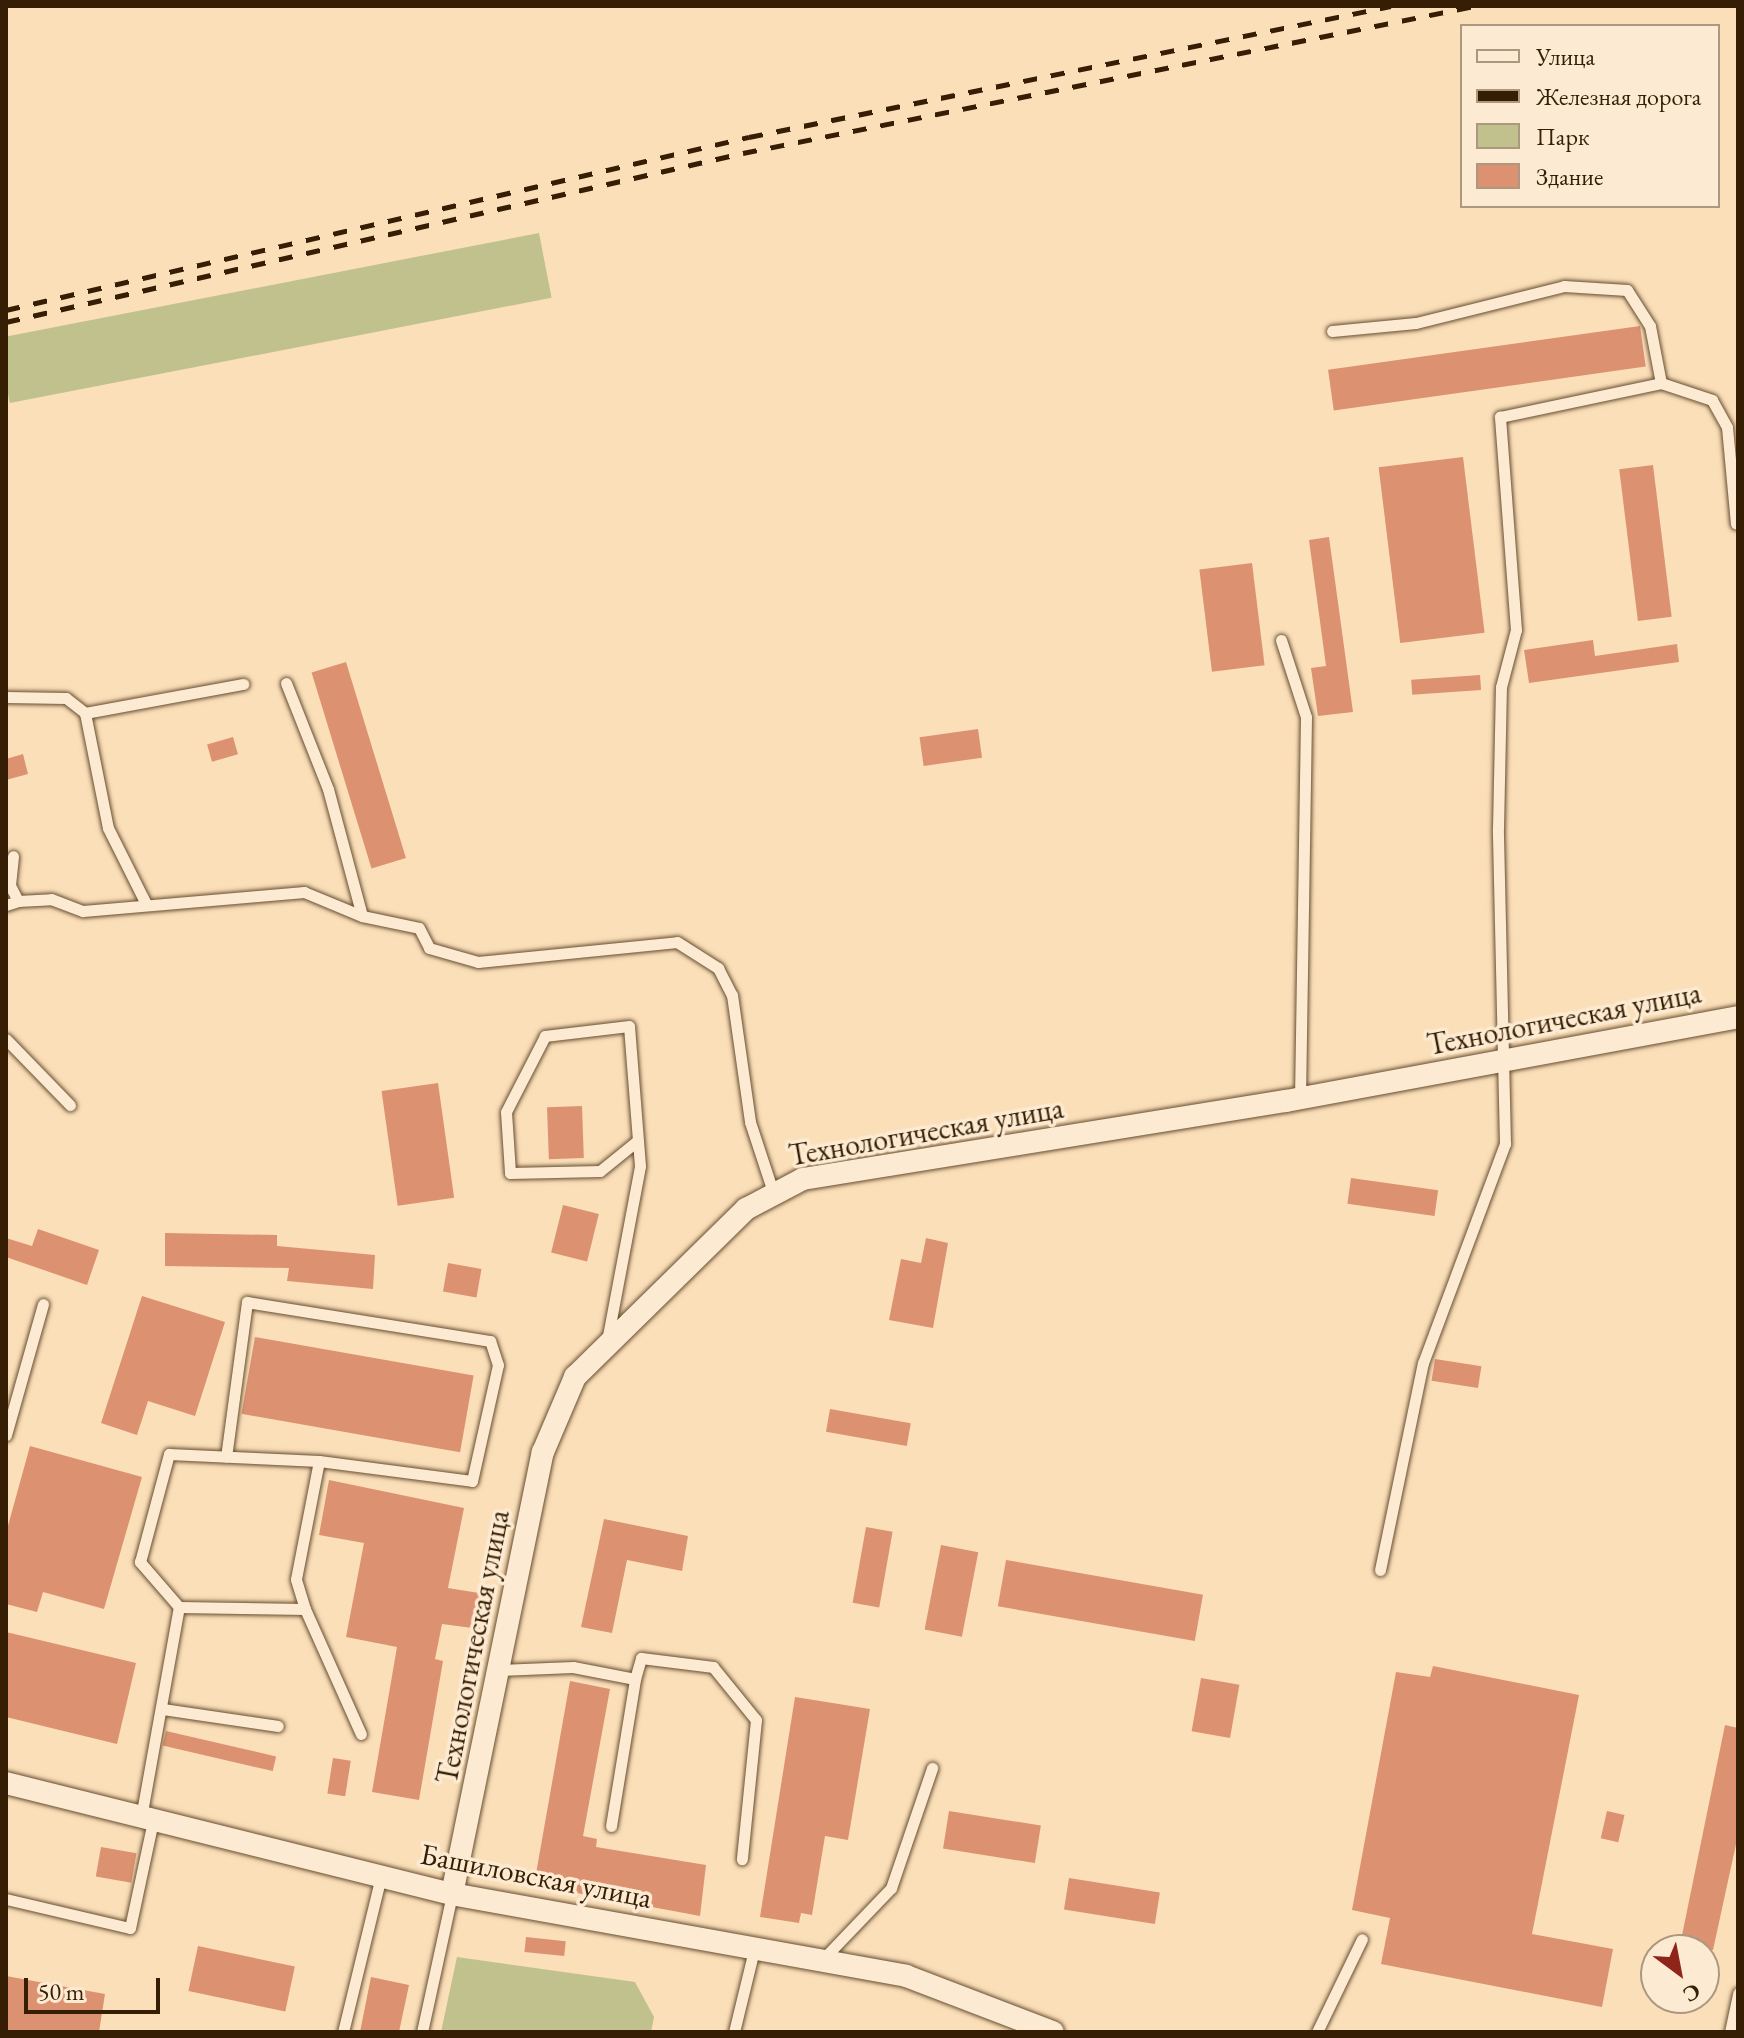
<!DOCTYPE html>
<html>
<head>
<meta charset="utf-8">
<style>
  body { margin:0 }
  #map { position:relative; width:1744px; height:2038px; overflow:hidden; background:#fbdfb9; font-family:"EB Garamond",serif }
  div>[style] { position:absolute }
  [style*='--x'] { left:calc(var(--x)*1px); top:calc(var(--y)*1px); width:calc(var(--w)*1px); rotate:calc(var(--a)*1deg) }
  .green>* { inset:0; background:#c1c18d; transform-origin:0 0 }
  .building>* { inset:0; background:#dc9270; transform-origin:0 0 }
  .roads { filter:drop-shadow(0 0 2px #664e30) drop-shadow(0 0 2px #664e30) }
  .lane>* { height:11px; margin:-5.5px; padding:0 5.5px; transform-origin:5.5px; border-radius:5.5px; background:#fcead2 }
  .street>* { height:22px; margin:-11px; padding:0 11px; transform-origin:11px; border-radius:11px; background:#fcead2 }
  .rail>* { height:5px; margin-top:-2.5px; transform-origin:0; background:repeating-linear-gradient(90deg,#351e03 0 14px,transparent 0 28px) }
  span { translate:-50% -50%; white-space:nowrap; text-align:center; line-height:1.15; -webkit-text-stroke:7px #fcead2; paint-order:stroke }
  .street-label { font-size:30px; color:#351e03 }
  .frame { position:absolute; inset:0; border:8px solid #351e03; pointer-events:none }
  .legend { position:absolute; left:1460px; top:24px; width:260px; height:184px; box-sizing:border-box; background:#fcead2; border:2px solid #ac987f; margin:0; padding:10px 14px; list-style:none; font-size:24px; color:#351e03 }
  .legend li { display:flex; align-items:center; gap:16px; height:40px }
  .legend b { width:40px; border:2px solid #ac987f }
  .north { position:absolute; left:1640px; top:1934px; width:80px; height:80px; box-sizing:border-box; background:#fcead2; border:2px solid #ac987f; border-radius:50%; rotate:148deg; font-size:22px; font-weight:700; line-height:32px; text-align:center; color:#351e03 }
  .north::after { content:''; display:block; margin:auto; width:28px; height:36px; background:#8f2418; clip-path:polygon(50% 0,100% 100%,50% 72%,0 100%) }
  .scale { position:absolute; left:24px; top:1978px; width:136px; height:36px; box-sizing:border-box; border:4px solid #351e03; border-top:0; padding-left:10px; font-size:24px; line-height:28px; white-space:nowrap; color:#351e03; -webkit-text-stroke:6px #fcead2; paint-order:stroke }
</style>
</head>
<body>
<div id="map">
  <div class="green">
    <i style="left:539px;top:233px;width:66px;height:552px;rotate:79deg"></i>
    <i style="clip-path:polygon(457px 1957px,635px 1982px,654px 2017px,651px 2032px,441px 2032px)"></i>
  </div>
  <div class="building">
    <i style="left:1640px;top:326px;width:41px;height:315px;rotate:82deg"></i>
    <i style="left:1463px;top:457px;width:177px;height:85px;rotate:83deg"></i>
    <i style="left:1653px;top:465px;width:153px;height:34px;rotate:83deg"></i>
    <i style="clip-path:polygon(1329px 537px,1353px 712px,1318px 716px,1311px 668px,1326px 666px,1309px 540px)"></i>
    <i style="left:1252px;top:563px;width:103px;height:53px;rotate:83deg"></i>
    <i style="clip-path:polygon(1593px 640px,1595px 656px,1677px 644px,1679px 662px,1529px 683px,1524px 650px)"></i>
    <i style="left:346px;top:662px;width:205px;height:36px;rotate:73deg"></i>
    <i style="left:1480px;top:675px;width:15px;height:69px;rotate:86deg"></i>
    <i style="left:978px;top:729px;width:29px;height:59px;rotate:82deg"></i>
    <i style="left:233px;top:737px;width:18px;height:27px;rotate:74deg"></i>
    <i style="clip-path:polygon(23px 754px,28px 774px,6px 780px,6px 759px)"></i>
    <i style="left:438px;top:1083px;width:116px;height:57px;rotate:82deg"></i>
    <i style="left:582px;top:1106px;width:52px;height:35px;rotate:88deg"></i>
    <i style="left:1351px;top:1178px;width:88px;height:26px;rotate:8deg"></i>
    <i style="left:563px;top:1205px;width:37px;height:49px;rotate:14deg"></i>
    <i style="clip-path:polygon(38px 1229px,99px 1250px,87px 1285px,6px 1257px,6px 1238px,32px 1246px)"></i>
    <i style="clip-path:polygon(165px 1233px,277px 1235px,277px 1246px,375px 1255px,373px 1289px,287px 1281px,289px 1268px,165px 1266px)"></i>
    <i style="clip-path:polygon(926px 1238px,948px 1243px,933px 1328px,889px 1320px,901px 1259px,921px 1263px)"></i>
    <i style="left:448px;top:1263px;width:34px;height:29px;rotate:10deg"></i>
    <i style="clip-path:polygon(142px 1296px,225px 1322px,195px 1416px,148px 1401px,137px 1435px,101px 1423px)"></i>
    <i style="left:255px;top:1337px;width:222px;height:78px;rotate:10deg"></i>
    <i style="left:1435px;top:1359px;width:47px;height:22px;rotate:9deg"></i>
    <i style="left:830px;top:1409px;width:82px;height:23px;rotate:10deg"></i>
    <i style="clip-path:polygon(30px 1446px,142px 1477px,104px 1609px,43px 1592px,37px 1612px,6px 1604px,6px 1533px)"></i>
    <i style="clip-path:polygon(329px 1480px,464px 1508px,448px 1588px,485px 1594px,480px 1629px,442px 1624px,435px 1659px,443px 1661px,419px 1800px,372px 1792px,397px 1647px,346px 1637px,364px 1543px,319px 1535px)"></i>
    <i style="clip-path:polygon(604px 1519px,688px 1536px,682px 1571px,627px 1560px,612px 1633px,581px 1627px)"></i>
    <i style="left:866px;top:1527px;width:27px;height:77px;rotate:10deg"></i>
    <i style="left:941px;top:1545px;width:38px;height:86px;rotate:11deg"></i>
    <i style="left:1006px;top:1560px;width:200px;height:47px;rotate:10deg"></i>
    <i style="clip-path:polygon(6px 1632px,136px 1663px,117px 1744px,6px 1717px)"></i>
    <i style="clip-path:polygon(1433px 1666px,1579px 1695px,1532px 1934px,1613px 1949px,1602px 2007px,1381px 1964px,1390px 1918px,1352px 1910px,1396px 1672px,1430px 1677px)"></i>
    <i style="left:1201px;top:1678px;width:39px;height:54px;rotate:10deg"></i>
    <i style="clip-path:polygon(570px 1681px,610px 1689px,583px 1836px,597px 1839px,596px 1847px,706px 1865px,700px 1916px,534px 1885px)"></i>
    <i style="clip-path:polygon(795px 1697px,870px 1709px,848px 1840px,825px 1836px,812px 1915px,801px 1913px,799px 1923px,760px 1917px)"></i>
    <i style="clip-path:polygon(1725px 1725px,1738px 1728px,1738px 1835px,1713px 1950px,1679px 1950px)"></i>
    <i style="left:166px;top:1731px;width:113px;height:15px;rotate:13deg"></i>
    <i style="left:333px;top:1758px;width:18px;height:36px;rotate:9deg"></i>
    <i style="left:949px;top:1811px;width:93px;height:38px;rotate:9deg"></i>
    <i style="left:1607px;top:1811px;width:18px;height:28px;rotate:13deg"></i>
    <i style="left:101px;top:1847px;width:36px;height:30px;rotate:10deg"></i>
    <i style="left:1069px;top:1878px;width:92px;height:32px;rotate:9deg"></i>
    <i style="left:526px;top:1937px;width:40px;height:15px;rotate:6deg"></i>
    <i style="left:198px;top:1946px;width:99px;height:46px;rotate:12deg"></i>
    <i style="clip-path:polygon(6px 1976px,105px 1994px,99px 2032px,6px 2032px)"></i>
    <i style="clip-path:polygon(371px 1977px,409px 1985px,399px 2032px,360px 2032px)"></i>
  </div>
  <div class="roads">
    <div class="lane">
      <i style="--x:1332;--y:331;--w:84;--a:-5.4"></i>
      <i style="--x:1416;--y:323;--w:153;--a:-14"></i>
      <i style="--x:1564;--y:286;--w:63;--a:3.6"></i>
      <i style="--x:1627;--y:290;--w:43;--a:57.4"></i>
      <i style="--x:1650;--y:326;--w:58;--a:79.1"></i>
      <i style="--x:1661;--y:383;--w:54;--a:18.4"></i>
      <i style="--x:1712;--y:400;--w:31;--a:61"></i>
      <i style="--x:1727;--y:427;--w:97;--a:84.7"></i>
      <i style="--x:1281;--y:640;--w:81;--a:72"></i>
      <i style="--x:1306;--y:717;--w:381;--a:90.9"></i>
      <i style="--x:286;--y:683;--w:114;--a:68.4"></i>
      <i style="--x:328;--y:789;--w:131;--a:75"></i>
      <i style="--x:6;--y:697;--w:60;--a:1"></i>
      <i style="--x:66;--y:698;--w:24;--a:38"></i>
      <i style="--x:85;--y:713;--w:117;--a:78.7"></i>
      <i style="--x:108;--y:828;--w:85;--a:63.4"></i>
      <i style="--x:85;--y:713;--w:161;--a:-10.4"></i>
      <i style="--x:18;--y:901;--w:33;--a:-3"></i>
      <i style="--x:51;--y:899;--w:34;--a:21"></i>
      <i style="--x:83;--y:911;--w:222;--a:-4.9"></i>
      <i style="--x:304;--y:892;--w:63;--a:22.5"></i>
      <i style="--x:362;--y:916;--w:58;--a:11.9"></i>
      <i style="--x:419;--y:928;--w:22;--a:63"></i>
      <i style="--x:429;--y:948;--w:51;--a:15.9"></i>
      <i style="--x:478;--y:962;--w:200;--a:-5.7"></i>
      <i style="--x:677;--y:942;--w:49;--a:32.4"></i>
      <i style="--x:718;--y:968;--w:30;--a:63"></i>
      <i style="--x:732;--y:995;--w:128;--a:81.9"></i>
      <i style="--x:750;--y:1122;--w:74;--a:71.8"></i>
      <i style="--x:6;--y:905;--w:13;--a:-18"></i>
      <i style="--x:18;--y:901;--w:18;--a:-117"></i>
      <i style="--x:10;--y:885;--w:29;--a:-84"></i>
      <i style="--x:6;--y:1039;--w:92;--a:45.9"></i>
      <i style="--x:607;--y:1341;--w:178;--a:-79.3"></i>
      <i style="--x:640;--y:1166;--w:140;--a:-94.5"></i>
      <i style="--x:629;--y:1026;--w:85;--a:173.2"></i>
      <i style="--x:545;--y:1036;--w:85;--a:117.2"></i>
      <i style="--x:506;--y:1112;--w:61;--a:86.2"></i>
      <i style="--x:510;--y:1173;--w:90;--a:-1.3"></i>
      <i style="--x:600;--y:1171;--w:48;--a:-39"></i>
      <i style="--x:6;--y:1435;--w:136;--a:-74.2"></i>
      <i style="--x:1380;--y:1570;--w:211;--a:-78.3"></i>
      <i style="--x:1423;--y:1363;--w:234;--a:-69.5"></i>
      <i style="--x:1505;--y:1144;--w:316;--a:-91.3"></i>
      <i style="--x:1498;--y:828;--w:141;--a:-88.8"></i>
      <i style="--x:1501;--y:687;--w:59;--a:-75.3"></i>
      <i style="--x:1516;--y:630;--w:214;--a:-94.3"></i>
      <i style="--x:1500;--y:417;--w:165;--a:-11.9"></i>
      <i style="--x:179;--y:1607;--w:126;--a:0.9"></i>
      <i style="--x:305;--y:1609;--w:31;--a:-107"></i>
      <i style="--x:296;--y:1579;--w:120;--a:-79"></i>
      <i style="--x:305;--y:1609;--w:137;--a:65.9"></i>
      <i style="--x:499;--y:1670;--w:74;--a:-2.3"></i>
      <i style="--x:573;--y:1667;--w:63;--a:11"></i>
      <i style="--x:635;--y:1679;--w:22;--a:-74"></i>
      <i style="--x:641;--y:1658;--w:73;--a:7.1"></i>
      <i style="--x:713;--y:1667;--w:68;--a:50.9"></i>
      <i style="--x:756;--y:1720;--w:140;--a:95.8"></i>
      <i style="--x:163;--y:1709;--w:116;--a:8.4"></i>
      <i style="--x:142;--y:1812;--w:208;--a:-79.8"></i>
      <i style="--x:179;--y:1607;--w:60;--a:-130.9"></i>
      <i style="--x:140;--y:1562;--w:112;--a:-75"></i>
      <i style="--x:169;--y:1454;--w:150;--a:2.7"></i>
      <i style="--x:319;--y:1461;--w:154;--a:7.4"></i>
      <i style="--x:472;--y:1481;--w:119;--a:-77.4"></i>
      <i style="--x:498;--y:1365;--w:25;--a:-108"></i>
      <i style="--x:490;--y:1341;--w:246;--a:-170.9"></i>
      <i style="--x:247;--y:1302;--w:156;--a:97.7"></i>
      <i style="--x:611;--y:1826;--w:149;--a:-80.7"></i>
      <i style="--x:6;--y:1899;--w:127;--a:13.2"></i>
      <i style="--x:130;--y:1928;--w:115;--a:-77.9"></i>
      <i style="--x:823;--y:1959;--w:98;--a:-46.2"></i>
      <i style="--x:891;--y:1888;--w:127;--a:-71.1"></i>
      <i style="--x:343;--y:2032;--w:161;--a:-76.3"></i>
      <i style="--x:422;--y:2032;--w:141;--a:-77.7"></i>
      <i style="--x:734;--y:2032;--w:89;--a:-76.3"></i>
      <i style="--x:1317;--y:2032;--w:103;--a:-64.2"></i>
      <i style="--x:1730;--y:2032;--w:40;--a:-78"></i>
    </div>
    <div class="street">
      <i style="--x:6;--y:1783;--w:460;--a:14"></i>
      <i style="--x:452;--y:1894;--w:461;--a:10.2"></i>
      <i style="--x:906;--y:1976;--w:157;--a:20.9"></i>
      <i style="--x:452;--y:1894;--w:451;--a:-78.4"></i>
      <i style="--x:543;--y:1452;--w:82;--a:-66.9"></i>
      <i style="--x:575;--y:1377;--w:240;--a:-44.5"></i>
      <i style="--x:746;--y:1209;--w:64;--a:-27.8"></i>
      <i style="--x:803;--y:1179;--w:489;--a:-9.2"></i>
      <i style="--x:1286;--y:1101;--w:460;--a:-10.5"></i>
    </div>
  </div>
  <div class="rail">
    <i style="--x:6;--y:310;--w:763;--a:-13.11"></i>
    <i style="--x:749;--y:137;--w:655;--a:-11.53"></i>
    <i style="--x:6;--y:322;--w:756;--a:-12.92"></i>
    <i style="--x:743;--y:153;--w:747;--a:-11.36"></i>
  </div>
  <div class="street-label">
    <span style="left:1564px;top:1019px;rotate:-11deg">Технологическая улица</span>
    <span style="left:926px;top:1132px;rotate:-10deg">Технологическая улица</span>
    <span style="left:473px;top:1647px;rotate:-79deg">Технологическая улица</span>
    <span style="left:536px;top:1876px;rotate:11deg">Башиловская улица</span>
  </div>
  <div class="frame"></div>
  <ul class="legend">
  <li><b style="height:10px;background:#fcead2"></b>Улица</li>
  <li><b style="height:10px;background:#351e03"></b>Железная дорога</li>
  <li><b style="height:22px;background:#c1c18d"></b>Парк</li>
  <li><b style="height:22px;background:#dc9270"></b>Здание</li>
  </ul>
  <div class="north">С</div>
  <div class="scale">50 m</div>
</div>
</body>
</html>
